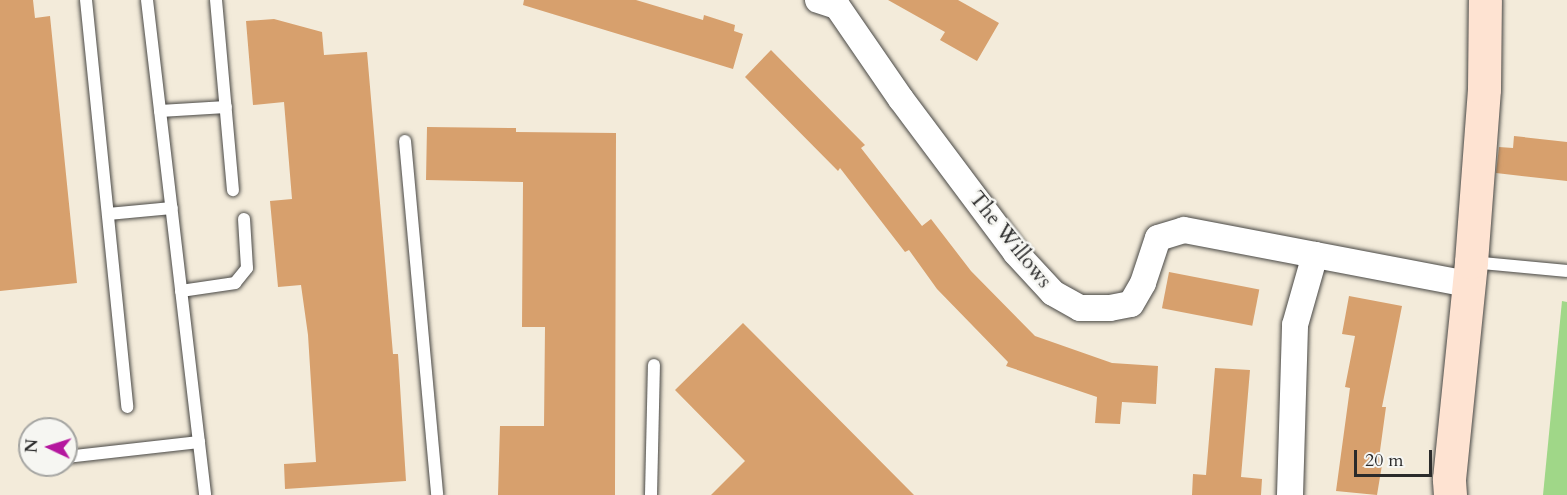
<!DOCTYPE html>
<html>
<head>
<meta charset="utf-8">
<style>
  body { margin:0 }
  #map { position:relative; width:1567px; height:495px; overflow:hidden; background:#f3ebda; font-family:Cardo,serif }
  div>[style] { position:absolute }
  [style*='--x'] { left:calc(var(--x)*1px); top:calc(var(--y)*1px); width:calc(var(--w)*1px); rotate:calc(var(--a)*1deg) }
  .green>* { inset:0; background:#a0d788 }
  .building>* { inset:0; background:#d7a06d; transform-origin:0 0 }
  .roads { filter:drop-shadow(0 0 2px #494845) drop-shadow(0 0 2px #494845) }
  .service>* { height:12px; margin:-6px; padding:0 6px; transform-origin:6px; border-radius:6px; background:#fff }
  .minor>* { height:26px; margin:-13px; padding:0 13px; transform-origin:13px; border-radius:13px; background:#fff }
  .secondary>* { height:33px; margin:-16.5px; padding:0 16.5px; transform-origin:16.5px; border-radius:16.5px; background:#fee3d2 }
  span { translate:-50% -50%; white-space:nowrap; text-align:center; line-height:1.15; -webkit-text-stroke:5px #f6f6f2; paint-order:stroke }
  .street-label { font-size:21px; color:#2b2b2b }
  .north { position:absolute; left:18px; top:417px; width:60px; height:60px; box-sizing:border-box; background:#f6f6f2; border:2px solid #a5a5a2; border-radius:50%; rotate:274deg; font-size:16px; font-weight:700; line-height:24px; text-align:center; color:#2b2b2b }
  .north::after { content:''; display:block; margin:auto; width:21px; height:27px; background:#b5179e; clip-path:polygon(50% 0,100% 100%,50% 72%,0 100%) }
  .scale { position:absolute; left:1354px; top:450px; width:78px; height:27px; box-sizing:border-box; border:3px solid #2b2b2b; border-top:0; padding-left:8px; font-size:18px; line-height:21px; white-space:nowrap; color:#2b2b2b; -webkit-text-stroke:4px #f6f6f2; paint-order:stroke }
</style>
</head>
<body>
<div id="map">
  <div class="green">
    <i style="clip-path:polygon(1562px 301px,1567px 302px,1567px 495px,1543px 495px)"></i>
  </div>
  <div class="building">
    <i style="clip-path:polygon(0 0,33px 0,35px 18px,50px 16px,77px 283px,0 291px)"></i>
    <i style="clip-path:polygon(524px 0,636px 0,703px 20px,704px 15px,735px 25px,734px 31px,743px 34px,733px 69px,523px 5px)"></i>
    <i style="clip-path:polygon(888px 0,958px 0,999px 23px,977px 61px,940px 40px,945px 32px)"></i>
    <i style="clip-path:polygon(274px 19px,322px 32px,324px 55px,367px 52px,393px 354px,398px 354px,406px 481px,285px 489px,284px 464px,316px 462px,308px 335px,301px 285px,278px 287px,270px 201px,292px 199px,284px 102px,253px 105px,246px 21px)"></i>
    <i style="clip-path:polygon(771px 50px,865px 145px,861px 148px,922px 226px,931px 219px,971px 271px,1035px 336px,1112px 363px,1158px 366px,1156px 404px,1122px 402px,1120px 424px,1095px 423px,1097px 397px,1006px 366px,1008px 362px,937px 289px,909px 250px,905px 252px,840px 168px,838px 171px,745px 77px)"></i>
    <i style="clip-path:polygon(427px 127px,516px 128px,516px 132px,616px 133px,615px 495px,498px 495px,500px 426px,544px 426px,545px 327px,522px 327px,523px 182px,426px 180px)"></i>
    <i style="clip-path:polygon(1514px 136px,1567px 142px,1567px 181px,1496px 173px,1499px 147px,1513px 148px)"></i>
    <i style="left:1169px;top:272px;width:92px;height:37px;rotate:11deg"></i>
    <i style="clip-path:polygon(1349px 296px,1402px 306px,1382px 407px,1386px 407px,1379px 458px,1383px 459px,1377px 495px,1336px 491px,1350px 388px,1345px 387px,1355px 336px,1342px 334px)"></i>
    <i style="clip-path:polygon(743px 323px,914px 495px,711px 495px,745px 461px,675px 390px)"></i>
    <i style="clip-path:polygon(1215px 368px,1250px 370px,1241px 477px,1262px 479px,1261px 495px,1192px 495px,1193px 474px,1206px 475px)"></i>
  </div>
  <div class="roads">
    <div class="service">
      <i style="--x:86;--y:0;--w:409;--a:84.2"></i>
      <i style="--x:147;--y:0;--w:498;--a:83.3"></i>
      <i style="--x:216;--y:0;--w:191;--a:84.9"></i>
      <i style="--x:160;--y:111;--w:66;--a:-3.5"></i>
      <i style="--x:405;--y:141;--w:355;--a:84.8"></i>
      <i style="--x:108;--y:214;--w:64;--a:-5.4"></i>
      <i style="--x:1472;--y:262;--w:95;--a:5.4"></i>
      <i style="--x:181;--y:291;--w:55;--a:-8.4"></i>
      <i style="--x:235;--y:283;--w:19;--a:-51"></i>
      <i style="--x:247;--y:268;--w:49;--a:-93.5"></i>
      <i style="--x:66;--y:457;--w:134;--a:-6.4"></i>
      <i style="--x:651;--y:495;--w:130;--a:-88.7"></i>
    </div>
    <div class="minor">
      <i style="--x:818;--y:0;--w:20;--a:18"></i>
      <i style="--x:837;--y:6;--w:113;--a:55.5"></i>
      <i style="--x:901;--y:99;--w:192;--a:53.2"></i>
      <i style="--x:1016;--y:253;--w:54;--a:47.2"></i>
      <i style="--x:1053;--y:293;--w:31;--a:29"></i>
      <i style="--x:1080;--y:308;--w:30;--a:0"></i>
      <i style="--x:1110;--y:308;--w:21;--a:-11"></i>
      <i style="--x:1131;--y:304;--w:24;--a:-60"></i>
      <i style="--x:1143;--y:283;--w:47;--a:-71.6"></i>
      <i style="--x:1158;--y:238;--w:27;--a:-17"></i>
      <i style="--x:1184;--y:230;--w:289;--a:10.8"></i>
      <i style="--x:1290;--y:495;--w:170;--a:-88.3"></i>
      <i style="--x:1295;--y:325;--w:73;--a:-74.1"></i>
    </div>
    <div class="secondary">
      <i style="--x:1450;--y:495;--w:16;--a:-94"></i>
      <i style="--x:1449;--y:479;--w:218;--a:-84.2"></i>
      <i style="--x:1471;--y:262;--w:173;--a:-85.7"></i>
      <i style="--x:1484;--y:89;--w:89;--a:-89.4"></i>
    </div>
  </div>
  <div class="street-label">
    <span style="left:1010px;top:240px;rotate:51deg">The Willows</span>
  </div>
  <div class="north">N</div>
  <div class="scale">20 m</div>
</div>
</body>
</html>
